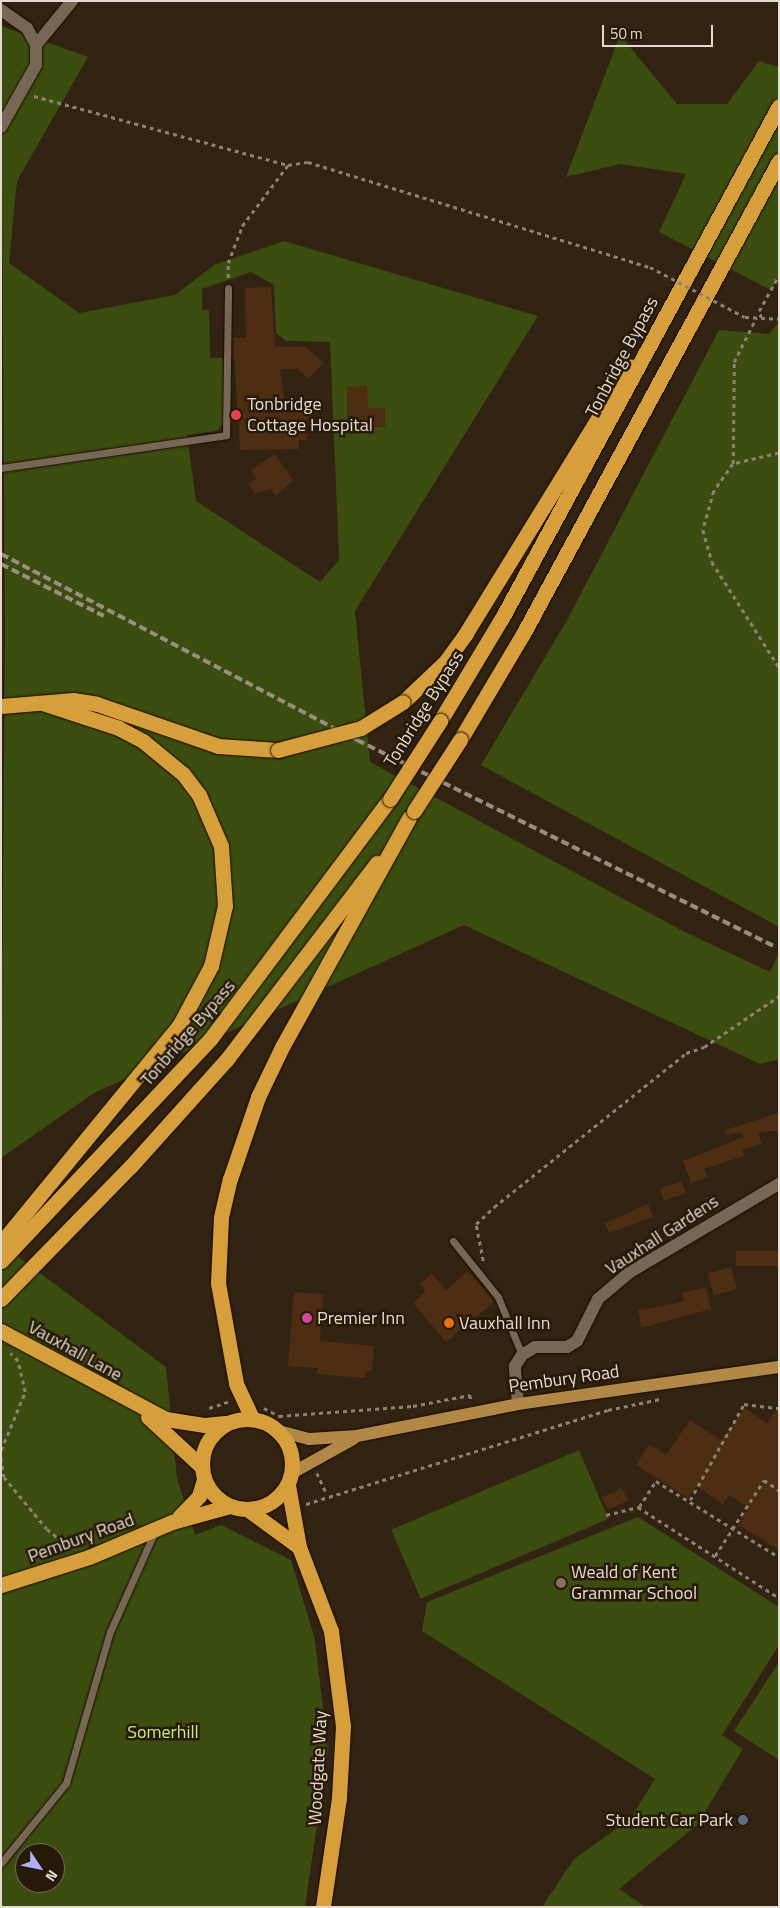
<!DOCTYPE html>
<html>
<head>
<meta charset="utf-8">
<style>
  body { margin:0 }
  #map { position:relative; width:780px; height:1908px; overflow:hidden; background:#322313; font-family:"Titillium Web",sans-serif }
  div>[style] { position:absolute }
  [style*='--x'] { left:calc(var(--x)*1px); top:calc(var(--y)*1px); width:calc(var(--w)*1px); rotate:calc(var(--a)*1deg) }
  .green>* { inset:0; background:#3c4d10; transform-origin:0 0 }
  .building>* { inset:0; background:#4e2e12; transform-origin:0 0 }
  .path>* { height:2.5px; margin-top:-1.25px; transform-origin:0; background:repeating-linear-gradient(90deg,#8d8173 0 4px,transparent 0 8px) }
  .roads { filter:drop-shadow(0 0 1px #1a0c01) drop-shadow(0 0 1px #1a0c01) }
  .lane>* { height:7px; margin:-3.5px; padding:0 3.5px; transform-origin:3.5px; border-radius:3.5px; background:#796755 }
  .street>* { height:12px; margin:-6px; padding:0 6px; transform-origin:6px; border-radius:6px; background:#796755 }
  .primary>* { height:12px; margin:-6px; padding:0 6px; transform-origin:6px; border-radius:6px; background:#b18846 }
  .highway>* { height:15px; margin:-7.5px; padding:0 7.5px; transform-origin:7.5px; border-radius:7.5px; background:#d79e3c }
  .highway>.ring { margin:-7.5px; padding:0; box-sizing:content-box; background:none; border:15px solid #d79e3c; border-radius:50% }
  .rail>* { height:4px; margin-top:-2px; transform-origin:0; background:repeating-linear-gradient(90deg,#9a8e80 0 8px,transparent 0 12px) }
  .path-bridge>* { height:2.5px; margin-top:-1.25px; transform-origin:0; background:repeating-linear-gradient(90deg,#8d8173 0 4px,transparent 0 8px) }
  .bridges { filter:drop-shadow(0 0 1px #1a0c01) drop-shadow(0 0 1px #1a0c01) }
  .highway-bridge>* { height:15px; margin:-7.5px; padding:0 7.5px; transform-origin:7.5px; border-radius:7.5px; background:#d79e3c }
  .dots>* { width:14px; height:14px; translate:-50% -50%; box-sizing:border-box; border:2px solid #281a09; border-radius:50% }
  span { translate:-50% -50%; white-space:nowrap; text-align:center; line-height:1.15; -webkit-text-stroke:5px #281a09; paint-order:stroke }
  .street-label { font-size:18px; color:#e4dacf }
  .poi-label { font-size:18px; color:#e4dacf }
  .left { translate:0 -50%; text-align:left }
  .right { translate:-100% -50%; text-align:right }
  .park-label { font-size:18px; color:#c8ea83 }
  .frame { position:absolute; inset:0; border:2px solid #e4dacf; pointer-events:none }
  .north { position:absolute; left:15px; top:1843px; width:50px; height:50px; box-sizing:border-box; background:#281a09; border:1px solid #736758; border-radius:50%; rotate:124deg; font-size:14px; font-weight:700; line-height:20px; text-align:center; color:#e4dacf }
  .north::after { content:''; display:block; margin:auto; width:18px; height:22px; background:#b3adf9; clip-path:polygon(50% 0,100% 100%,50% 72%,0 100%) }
  .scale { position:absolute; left:602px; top:25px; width:111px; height:22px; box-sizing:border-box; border:2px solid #e4dacf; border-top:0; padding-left:6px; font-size:15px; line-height:18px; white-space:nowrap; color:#e4dacf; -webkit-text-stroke:4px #281a09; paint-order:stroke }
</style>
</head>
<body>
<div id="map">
  <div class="green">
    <i style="clip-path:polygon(evenodd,1px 26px,88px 57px,17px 181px,9px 263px,79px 313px,175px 295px,214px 265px,284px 241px,538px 316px,355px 611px,370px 762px,683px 931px,770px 972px,779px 953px,779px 1059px,760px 1064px,464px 925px,94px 1093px,1px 1158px,5px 631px,1px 26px,251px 272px,274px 285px,276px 333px,286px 341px,330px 342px,339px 560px,320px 582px,196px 501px,187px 435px,217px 431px,226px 420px,223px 358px,210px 358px,209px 310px,202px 310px,202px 289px,251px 272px)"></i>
    <i style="clip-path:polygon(620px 35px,677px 104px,727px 104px,759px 61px,779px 67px,779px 278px,771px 290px,659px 232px,686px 174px,620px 164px,566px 177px)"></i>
    <i style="clip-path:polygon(779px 322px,779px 927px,481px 765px,566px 622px,719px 330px,769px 334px)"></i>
    <i style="clip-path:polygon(evenodd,1px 1244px,166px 1367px,177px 1478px,195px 1535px,221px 1525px,291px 1560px,315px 1640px,328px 1751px,305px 1907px,1px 1907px,1px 1244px,25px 1853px,55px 1853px,55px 1883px,25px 1883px,25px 1853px)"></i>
    <i style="left:579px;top:1450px;width:75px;height:204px;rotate:67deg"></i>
    <i style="clip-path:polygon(638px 1517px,779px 1607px,779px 1645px,722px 1735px,743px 1749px,697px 1825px,619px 1889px,646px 1907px,542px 1907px,574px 1859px,630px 1819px,655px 1779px,422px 1631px,427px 1602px)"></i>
    <i style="clip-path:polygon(779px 1662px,779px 1760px,734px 1731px)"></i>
  </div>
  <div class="building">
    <i style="clip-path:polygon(271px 287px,275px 347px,306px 347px,323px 363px,308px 379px,298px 369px,280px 369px,284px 399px,312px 398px,313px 419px,306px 419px,307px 440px,299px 440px,299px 449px,240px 450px,233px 338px,246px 338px,245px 288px)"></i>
    <i style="clip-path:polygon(367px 386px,368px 408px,385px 408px,385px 427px,347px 428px,347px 387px)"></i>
    <i style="clip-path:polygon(275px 454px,293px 480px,276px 496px,271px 489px,255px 494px,248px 484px,256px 479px,251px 470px)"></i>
    <i style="clip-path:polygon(779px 1113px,779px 1131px,758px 1132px,762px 1144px,742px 1150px,744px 1156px,704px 1169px,707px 1177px,691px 1183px,683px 1161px,743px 1137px,742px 1133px,725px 1134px,725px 1130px)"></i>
    <i style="left:682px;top:1181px;width:13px;height:23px;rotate:72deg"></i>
    <i style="clip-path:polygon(648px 1204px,653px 1217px,609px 1233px,605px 1223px)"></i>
    <i style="left:779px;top:1251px;width:15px;height:43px;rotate:90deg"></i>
    <i style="left:731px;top:1267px;width:23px;height:24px;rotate:75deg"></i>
    <i style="clip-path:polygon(468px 1271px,494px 1302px,446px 1342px,413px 1303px,426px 1291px,420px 1284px,432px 1274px,446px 1290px)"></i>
    <i style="clip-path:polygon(706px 1287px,711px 1309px,641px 1328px,638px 1310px,684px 1302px,682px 1293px)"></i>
    <i style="clip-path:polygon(294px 1292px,323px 1294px,320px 1341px,374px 1346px,372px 1371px,366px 1371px,365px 1378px,317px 1374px,318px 1368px,288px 1366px)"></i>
    <i style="clip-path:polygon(779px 1405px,779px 1550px,739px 1525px,749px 1508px,729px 1495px,723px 1504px,696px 1486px,688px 1498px,636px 1465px,649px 1444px,666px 1455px,690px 1420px,721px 1440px,745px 1408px,767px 1423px)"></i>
    <i style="left:622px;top:1488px;width:14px;height:22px;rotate:65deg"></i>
  </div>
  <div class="path">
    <i style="--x:34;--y:96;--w:263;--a:15.2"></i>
    <i style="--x:288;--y:165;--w:20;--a:-9"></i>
    <i style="--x:308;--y:162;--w:358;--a:17.1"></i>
    <i style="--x:228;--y:278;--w:15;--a:-90"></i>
    <i style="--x:228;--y:263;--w:40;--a:-69"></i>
    <i style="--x:242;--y:226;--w:76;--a:-53"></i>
    <i style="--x:745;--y:317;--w:34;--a:3"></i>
    <i style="--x:761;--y:318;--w:7;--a:-106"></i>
    <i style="--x:759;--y:311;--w:41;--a:-60.9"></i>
    <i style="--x:779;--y:453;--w:47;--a:166.6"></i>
    <i style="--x:733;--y:464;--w:33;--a:125"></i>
    <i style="--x:714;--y:491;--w:41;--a:105.8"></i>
    <i style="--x:703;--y:530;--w:33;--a:74"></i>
    <i style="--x:712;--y:562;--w:125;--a:57.5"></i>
    <i style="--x:733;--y:464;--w:102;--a:-89.4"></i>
    <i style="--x:734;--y:362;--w:49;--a:-63.4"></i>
    <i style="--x:483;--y:1261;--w:38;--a:-101"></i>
    <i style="--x:476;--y:1224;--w:25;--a:-43"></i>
    <i style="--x:494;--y:1207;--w:246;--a:-38.7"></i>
    <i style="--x:686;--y:1053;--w:19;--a:-18"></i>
    <i style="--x:704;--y:1047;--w:91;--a:-34.2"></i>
    <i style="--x:209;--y:1408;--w:22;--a:-18"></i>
    <i style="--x:264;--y:1408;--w:17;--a:28"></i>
    <i style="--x:279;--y:1416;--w:134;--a:-4.3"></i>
    <i style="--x:413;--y:1406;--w:58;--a:-10.9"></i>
    <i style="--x:470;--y:1395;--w:5;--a:79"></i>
    <i style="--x:1;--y:1450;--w:63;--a:-67.5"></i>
    <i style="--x:25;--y:1392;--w:32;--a:-103"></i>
    <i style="--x:18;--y:1361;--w:11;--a:-135"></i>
    <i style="--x:1;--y:1458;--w:19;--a:81"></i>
    <i style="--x:4;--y:1477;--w:67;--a:50.4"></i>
    <i style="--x:47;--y:1529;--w:28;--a:39"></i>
    <i style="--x:317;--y:1473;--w:23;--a:65"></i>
    <i style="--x:690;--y:1500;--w:110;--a:-60.6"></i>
    <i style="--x:744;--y:1404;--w:35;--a:7"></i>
    <i style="--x:306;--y:1504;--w:316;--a:-17.3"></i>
    <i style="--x:608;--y:1410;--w:53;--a:-11.9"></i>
    <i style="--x:639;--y:1507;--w:31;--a:-57"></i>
    <i style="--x:656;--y:1481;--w:145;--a:31.7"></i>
    <i style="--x:606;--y:1515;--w:33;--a:-14"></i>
    <i style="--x:638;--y:1507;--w:168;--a:32.8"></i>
    <i style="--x:715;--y:1556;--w:90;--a:-57.2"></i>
    <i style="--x:764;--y:1480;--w:18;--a:34"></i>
  </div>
  <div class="roads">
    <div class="lane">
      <i style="--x:1;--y:468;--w:227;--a:-8.3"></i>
      <i style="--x:226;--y:435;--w:147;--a:-89.2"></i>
      <i style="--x:453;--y:1241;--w:72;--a:51.2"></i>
      <i style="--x:498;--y:1297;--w:63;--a:67.5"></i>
      <i style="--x:1;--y:1863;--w:103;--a:-50.9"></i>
      <i style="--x:66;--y:1783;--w:157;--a:-73.8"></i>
      <i style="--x:110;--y:1632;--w:111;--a:-66"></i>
    </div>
    <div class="street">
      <i style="--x:1;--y:10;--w:32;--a:35"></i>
      <i style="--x:27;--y:28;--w:19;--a:62"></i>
      <i style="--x:36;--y:45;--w:20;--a:90"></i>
      <i style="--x:36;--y:65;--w:71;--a:119.4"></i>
      <i style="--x:36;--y:45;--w:57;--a:-50.7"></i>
      <i style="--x:518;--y:1404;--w:38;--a:-95"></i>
      <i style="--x:515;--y:1366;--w:13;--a:-58"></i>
      <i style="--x:522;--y:1355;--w:15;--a:-32"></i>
      <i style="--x:535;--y:1347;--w:32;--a:0"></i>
      <i style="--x:567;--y:1347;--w:12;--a:-31"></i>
      <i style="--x:577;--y:1341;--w:47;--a:-63.4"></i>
      <i style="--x:598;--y:1299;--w:42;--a:-40.2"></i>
      <i style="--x:630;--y:1272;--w:173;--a:-30.6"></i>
    </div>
    <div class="primary">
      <i style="--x:279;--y:1431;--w:31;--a:15"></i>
      <i style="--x:309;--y:1439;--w:48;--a:-3.6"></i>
      <i style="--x:357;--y:1436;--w:164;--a:-11.2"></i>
      <i style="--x:518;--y:1404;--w:264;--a:-8.1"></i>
      <i style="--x:292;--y:1473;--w:70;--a:-29.1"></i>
    </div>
    <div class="highway">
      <i style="--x:403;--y:702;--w:59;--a:-43.6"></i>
      <i style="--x:446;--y:661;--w:34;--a:-54"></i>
      <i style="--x:466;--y:633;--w:313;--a:-58.4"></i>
      <i style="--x:1;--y:706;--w:72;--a:-4.8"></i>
      <i style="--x:73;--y:700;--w:24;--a:9"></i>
      <i style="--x:97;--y:704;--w:128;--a:19.1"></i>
      <i style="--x:218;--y:746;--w:60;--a:3.8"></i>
      <i style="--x:440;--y:721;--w:120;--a:-59"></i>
      <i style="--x:502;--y:618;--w:582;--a:-61.59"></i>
      <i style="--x:460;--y:740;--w:123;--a:-59.3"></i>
      <i style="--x:523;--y:634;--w:538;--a:-61.58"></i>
      <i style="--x:1;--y:1243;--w:283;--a:-50.7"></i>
      <i style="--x:180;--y:1024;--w:66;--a:-61.9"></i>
      <i style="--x:211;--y:966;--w:62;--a:-76.9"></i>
      <i style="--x:225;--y:906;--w:60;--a:-93.8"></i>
      <i style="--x:221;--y:846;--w:56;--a:-113.3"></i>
      <i style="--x:199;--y:795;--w:26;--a:-127"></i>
      <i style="--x:183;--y:774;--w:52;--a:-140.5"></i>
      <i style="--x:143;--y:741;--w:27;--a:-152"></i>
      <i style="--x:119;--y:728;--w:78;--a:-162"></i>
      <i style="--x:1;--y:1261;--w:306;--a:-46.7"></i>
      <i style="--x:211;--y:1038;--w:299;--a:-53.2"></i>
      <i style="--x:1;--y:1299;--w:186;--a:-45.7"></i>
      <i style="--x:131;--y:1166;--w:144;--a:-48.1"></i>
      <i style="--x:227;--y:1059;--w:247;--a:-52.6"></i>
      <i style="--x:1;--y:1331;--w:187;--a:28.1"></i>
      <i style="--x:166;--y:1419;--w:39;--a:9"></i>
      <i style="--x:205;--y:1425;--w:20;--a:-6"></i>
      <i style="--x:148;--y:1417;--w:74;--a:42.8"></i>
      <i style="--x:252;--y:1418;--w:38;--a:-115"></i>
      <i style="--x:236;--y:1383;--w:102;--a:-100.2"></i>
      <i style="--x:218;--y:1283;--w:66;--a:-87.4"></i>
      <i style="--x:221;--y:1217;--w:39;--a:-77"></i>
      <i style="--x:230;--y:1179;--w:87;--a:-71.1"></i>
      <i style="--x:258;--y:1097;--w:55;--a:-64.4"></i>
      <i style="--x:282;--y:1047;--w:262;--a:-61"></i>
      <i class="ring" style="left:202px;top:1419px;width:75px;height:75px"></i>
      <i style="--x:288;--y:1485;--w:63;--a:79.9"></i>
      <i style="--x:299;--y:1547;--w:90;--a:69.1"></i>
      <i style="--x:331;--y:1631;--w:96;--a:82.8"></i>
      <i style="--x:343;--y:1726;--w:72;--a:93.2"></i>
      <i style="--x:339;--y:1798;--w:110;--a:98.4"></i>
      <i style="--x:247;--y:1509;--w:64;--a:36.2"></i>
      <i style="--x:179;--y:1517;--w:29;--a:-46"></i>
      <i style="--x:199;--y:1496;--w:17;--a:-73"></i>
      <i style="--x:1;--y:1585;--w:92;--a:-17.7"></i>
      <i style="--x:89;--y:1557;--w:90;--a:-22.9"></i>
      <i style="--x:172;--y:1522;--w:60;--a:-15.4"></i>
    </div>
  </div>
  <div class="rail">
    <i style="--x:1;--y:554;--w:402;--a:27.6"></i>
    <i style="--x:357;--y:740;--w:464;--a:26.3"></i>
    <i style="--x:1;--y:564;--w:115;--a:26.8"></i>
  </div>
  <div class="path-bridge">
    <i style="--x:650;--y:267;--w:107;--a:27.8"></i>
  </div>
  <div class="bridges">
    <div class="highway-bridge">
      <i style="--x:278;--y:750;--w:86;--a:-14.8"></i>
      <i style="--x:361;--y:728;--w:49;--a:-31.8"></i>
      <i style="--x:390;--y:799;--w:93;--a:-57.3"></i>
      <i style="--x:414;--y:811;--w:85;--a:-57.1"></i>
    </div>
  </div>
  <div class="dots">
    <i style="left:236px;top:415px;background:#e0444e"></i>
    <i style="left:307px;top:1318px;background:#d1479c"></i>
    <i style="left:449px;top:1323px;background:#e8710a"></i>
    <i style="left:561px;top:1583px;background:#8d6e63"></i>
    <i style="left:743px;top:1820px;background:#5c6f8a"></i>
  </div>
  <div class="street-label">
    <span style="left:622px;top:357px;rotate:-62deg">Tonbridge Bypass</span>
    <span style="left:424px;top:709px;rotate:-58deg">Tonbridge Bypass</span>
    <span style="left:188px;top:1033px;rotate:-49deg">Tonbridge Bypass</span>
    <span style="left:662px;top:1235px;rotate:-33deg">Vauxhall Gardens</span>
    <span style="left:75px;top:1351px;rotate:29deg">Vauxhall Lane</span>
    <span style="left:564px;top:1379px;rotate:-8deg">Pembury Road</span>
    <span style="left:81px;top:1538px;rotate:-20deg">Pembury Road</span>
    <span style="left:318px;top:1768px;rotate:-87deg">Woodgate Way</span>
  </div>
  <div class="poi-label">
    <span class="left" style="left:247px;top:415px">Tonbridge<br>Cottage Hospital</span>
    <span class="left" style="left:317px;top:1318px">Premier Inn</span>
    <span class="left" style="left:459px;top:1323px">Vauxhall Inn</span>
    <span class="left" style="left:571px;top:1583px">Weald of Kent<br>Grammar School</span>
    <span class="right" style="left:733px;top:1820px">Student Car Park</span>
  </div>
  <div class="park-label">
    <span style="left:163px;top:1732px">Somerhill</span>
  </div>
  <div class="frame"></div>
  <div class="north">N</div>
  <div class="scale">50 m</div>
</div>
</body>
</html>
